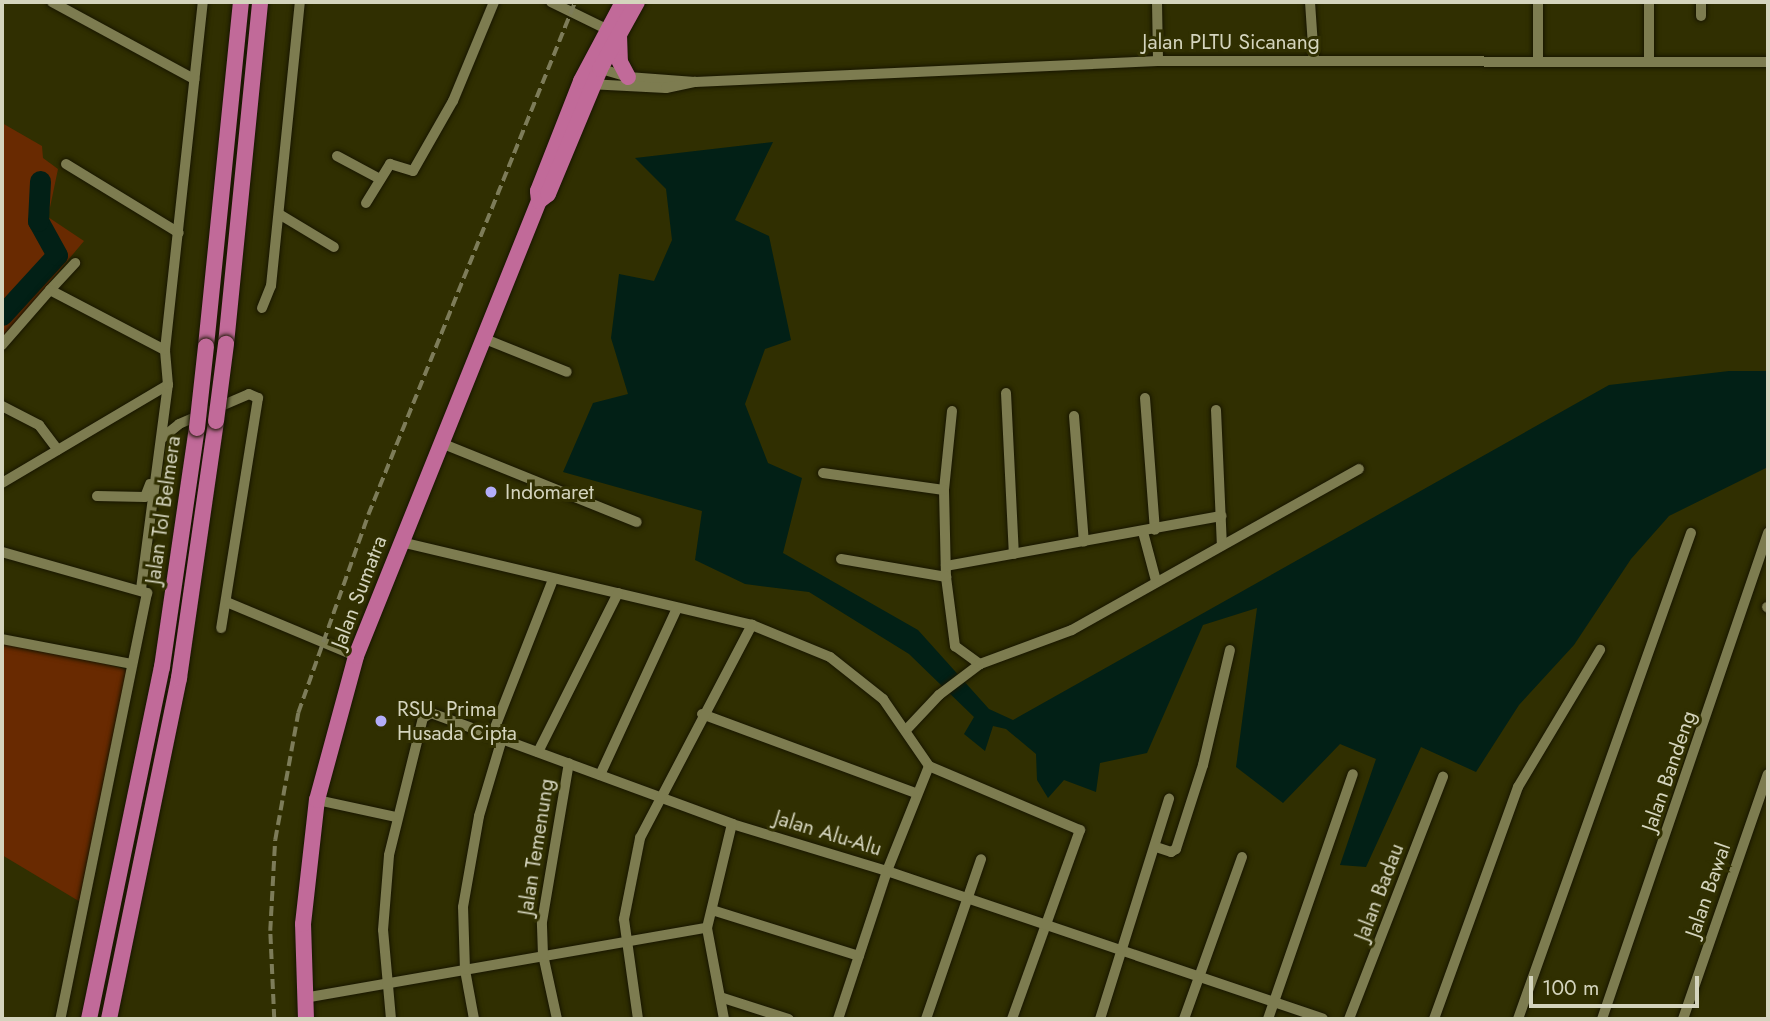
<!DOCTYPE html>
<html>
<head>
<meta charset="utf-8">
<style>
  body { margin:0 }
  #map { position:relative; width:1770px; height:1021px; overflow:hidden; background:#302f01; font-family:Jost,sans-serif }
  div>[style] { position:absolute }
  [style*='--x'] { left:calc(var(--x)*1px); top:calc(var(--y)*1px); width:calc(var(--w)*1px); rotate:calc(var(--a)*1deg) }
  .green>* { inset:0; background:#692a01 }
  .water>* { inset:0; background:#022016 }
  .river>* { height:21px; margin:-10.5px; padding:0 10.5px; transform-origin:10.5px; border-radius:10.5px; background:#022016 }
  .roads { filter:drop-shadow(0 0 2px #181600) drop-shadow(0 0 2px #181600) }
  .minor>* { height:10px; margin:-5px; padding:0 5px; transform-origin:5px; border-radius:5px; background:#7d7c50 }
  .highway>* { height:16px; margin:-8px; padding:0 8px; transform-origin:8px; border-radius:8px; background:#c16a99 }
  .rail>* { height:3.5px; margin-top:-1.75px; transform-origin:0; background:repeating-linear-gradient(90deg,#7d7c59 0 10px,transparent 0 15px) }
  .bridges { filter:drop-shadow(0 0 2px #181600) drop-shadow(0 0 2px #181600) }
  .highway-bridge>* { height:16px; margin:-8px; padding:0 8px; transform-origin:8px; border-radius:8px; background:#c16a99 }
  .dots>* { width:19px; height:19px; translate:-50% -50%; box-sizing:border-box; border:4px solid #302f01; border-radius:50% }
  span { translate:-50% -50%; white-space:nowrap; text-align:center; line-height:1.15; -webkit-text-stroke:6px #302f01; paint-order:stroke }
  .street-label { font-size:21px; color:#d4d4bd }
  .poi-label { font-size:21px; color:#d4d4bd }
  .left { translate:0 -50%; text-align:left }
  .frame { position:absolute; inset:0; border:4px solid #d4d4bd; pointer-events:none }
  .scale { position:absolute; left:1529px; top:976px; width:170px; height:32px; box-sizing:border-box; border:4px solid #d4d4bd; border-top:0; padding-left:9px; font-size:21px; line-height:24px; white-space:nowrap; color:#d4d4bd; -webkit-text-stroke:5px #302f01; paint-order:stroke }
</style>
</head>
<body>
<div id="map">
  <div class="green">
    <i style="clip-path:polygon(2px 123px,42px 146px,43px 158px,58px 169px,48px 217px,84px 241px,2px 339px)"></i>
    <i style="clip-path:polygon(2px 642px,24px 643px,129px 670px,82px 903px,2px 855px)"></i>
  </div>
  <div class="water">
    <i style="clip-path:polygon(773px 142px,735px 220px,769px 236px,791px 340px,765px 349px,745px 404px,768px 463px,802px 478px,783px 553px,918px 630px,989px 709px,1013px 720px,1609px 385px,1729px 371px,1768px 371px,1768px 467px,1669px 516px,1631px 559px,1574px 645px,1519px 705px,1476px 772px,1421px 747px,1366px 867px,1340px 865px,1376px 759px,1340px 744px,1283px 803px,1236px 767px,1257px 608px,1203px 625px,1147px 753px,1100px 763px,1096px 792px,1064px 780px,1048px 798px,1037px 780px,1036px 754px,1006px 729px,993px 726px,985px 751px,964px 734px,974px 717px,909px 654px,809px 592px,745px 584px,695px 560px,702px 511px,563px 472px,593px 403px,628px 394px,611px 338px,619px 274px,654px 281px,672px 240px,666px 189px,635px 158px)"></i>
  </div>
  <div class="river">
    <i style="--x:2;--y:315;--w:81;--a:-47.5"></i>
    <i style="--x:57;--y:255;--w:39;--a:-119"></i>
    <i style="--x:38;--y:221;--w:40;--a:-87.1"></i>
  </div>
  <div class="roads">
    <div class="minor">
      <i style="--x:52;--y:2;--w:162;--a:28.5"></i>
      <i style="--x:551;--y:2;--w:61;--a:26.1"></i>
      <i style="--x:1157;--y:2;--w:59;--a:89"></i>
      <i style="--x:1310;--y:2;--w:59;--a:86.1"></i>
      <i style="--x:1538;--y:2;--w:59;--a:90"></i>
      <i style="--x:1701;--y:16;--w:14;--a:-90"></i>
      <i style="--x:1649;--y:61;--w:59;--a:-90"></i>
      <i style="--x:594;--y:67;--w:35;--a:16"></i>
      <i style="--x:628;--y:77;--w:67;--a:4.3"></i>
      <i style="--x:695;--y:82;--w:463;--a:-2.6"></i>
      <i style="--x:1158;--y:61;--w:610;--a:0.09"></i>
      <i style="--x:588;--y:84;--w:78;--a:2.9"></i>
      <i style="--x:666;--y:88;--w:30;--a:-12"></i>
      <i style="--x:337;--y:156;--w:49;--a:28.1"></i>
      <i style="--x:66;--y:164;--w:132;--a:31.4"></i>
      <i style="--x:366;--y:203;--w:46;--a:-58.4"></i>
      <i style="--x:390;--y:164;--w:24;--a:17"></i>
      <i style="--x:413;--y:171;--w:81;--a:-60.3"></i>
      <i style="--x:453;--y:101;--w:107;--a:-67.5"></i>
      <i style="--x:279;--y:214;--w:64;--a:31"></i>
      <i style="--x:50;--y:290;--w:37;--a:-47"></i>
      <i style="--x:262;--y:308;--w:24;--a:-68"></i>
      <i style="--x:271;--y:286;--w:285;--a:-84.2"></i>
      <i style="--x:485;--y:339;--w:88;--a:21.9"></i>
      <i style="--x:2;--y:345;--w:73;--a:-48.9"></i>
      <i style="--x:50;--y:290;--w:130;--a:27.6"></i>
      <i style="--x:1006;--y:393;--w:161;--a:87.2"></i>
      <i style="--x:1145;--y:398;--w:132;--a:85.7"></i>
      <i style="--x:2;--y:406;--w:42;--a:27.2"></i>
      <i style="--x:39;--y:425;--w:31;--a:53"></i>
      <i style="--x:1216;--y:410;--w:135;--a:87.5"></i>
      <i style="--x:952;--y:411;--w:79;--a:95.8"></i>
      <i style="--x:944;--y:490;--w:87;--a:88.7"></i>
      <i style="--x:946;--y:577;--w:70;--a:82.6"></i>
      <i style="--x:955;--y:646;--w:31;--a:36"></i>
      <i style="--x:1074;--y:416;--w:126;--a:85.5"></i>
      <i style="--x:162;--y:438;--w:22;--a:-39"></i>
      <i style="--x:179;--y:424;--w:76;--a:-23.2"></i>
      <i style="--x:249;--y:394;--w:10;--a:24"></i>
      <i style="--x:258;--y:398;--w:233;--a:99.1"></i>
      <i style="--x:441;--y:443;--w:211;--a:22"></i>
      <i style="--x:823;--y:473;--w:122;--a:8"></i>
      <i style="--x:2;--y:483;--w:193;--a:-30.6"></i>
      <i style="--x:97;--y:496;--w:48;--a:1.2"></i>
      <i style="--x:145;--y:497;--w:14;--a:-69"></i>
      <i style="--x:1143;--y:532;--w:51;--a:75.1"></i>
      <i style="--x:401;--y:542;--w:361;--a:13.3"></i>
      <i style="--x:752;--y:625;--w:84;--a:22.3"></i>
      <i style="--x:830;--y:657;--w:68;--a:38.4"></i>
      <i style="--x:883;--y:699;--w:81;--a:55.5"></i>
      <i style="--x:929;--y:766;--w:113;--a:111.8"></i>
      <i style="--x:887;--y:871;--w:156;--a:108.3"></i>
      <i style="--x:2;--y:552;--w:151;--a:15.8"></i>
      <i style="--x:147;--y:593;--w:435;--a:101.5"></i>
      <i style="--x:841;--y:559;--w:107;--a:9.7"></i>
      <i style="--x:946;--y:566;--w:280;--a:-10.3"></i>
      <i style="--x:141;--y:589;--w:206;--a:-82.5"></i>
      <i style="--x:168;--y:385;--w:35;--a:-95"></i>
      <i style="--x:165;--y:350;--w:350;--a:-83.8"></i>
      <i style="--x:229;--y:603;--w:138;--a:22.7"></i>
      <i style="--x:1767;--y:607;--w:1;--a:45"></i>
      <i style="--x:2;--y:639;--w:132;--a:10.9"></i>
      <i style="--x:702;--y:714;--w:228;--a:20.3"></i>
      <i style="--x:907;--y:729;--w:47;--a:-46.7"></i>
      <i style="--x:939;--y:695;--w:51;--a:-37.1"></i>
      <i style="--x:980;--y:664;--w:98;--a:-20.3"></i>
      <i style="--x:1072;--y:630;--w:329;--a:-29.3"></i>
      <i style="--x:492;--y:735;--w:168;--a:-68.6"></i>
      <i style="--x:538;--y:752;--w:178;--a:-63.3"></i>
      <i style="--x:929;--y:766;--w:164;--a:23"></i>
      <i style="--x:1080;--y:830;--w:201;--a:109.8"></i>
      <i style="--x:600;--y:775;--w:184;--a:-65.2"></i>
      <i style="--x:317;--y:800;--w:81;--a:12.1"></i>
      <i style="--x:1156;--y:847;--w:16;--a:18"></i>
      <i style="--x:1171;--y:852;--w:6;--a:-31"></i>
      <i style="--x:1176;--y:849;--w:88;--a:-72.2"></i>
      <i style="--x:1203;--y:765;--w:118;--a:-76.8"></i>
      <i style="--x:712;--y:910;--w:154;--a:17.4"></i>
      <i style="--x:720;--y:997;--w:72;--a:17.7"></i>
      <i style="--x:304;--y:998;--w:409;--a:-9.9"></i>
      <i style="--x:391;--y:1019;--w:89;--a:-95.1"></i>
      <i style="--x:383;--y:930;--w:75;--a:-85.4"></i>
      <i style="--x:389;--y:855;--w:141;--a:-76.1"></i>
      <i style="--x:423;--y:718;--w:9;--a:-32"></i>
      <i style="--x:431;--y:713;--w:321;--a:20.2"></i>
      <i style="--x:732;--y:824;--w:162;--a:16.9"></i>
      <i style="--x:887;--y:871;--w:460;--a:18.7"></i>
      <i style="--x:474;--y:1019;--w:50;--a:-100.4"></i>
      <i style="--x:465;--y:970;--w:63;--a:-91.8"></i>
      <i style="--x:463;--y:907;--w:92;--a:-80"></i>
      <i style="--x:479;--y:816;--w:80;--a:-73.4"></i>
      <i style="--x:557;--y:1019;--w:66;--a:-102.3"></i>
      <i style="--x:543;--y:955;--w:33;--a:-92"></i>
      <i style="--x:542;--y:922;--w:161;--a:-80.4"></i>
      <i style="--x:638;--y:1019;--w:101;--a:-98"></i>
      <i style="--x:624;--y:919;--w:83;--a:-78.8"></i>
      <i style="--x:640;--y:838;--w:241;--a:-62.3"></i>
      <i style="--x:724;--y:1019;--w:93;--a:-100.6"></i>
      <i style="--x:707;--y:928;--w:107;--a:-76.5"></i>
      <i style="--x:926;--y:1019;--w:169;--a:-71"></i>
      <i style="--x:1100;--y:1019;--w:231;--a:-72.6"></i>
      <i style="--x:1184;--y:1019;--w:172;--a:-70.3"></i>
      <i style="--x:1268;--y:1019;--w:259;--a:-70.9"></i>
      <i style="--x:1349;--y:1019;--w:260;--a:-68.8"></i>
      <i style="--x:1434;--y:1019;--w:247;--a:-70.1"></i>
      <i style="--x:1518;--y:787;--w:160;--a:-59.1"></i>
      <i style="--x:1518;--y:1019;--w:516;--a:-70.41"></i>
      <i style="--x:1602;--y:1019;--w:514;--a:-71.14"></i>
      <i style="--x:1683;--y:1019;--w:259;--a:-70.9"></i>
    </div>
    <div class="highway">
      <i style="--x:619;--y:35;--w:27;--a:88"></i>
      <i style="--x:620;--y:62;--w:17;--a:62"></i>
      <i style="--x:539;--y:201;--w:10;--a:-96"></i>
      <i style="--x:538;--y:191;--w:118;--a:-68.6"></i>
      <i style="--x:581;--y:81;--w:89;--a:-62"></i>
      <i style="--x:226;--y:344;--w:344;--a:-84.3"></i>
      <i style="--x:206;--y:346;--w:346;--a:-84.2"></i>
      <i style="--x:89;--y:1019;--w:359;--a:-78.3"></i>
      <i style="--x:162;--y:667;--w:242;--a:-81.7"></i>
      <i style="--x:109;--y:1019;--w:348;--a:-78.4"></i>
      <i style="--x:179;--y:678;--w:260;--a:-81.8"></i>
      <i style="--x:306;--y:1019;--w:95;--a:-91.8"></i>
      <i style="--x:303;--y:924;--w:125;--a:-83.6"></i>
      <i style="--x:317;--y:800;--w:149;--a:-74.8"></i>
      <i style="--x:356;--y:656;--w:490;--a:-68.1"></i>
      <i style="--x:539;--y:201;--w:11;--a:-38"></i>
      <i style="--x:548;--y:194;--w:135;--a:-67.4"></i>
      <i style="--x:600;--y:69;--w:77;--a:-61.1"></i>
    </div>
  </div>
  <div class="rail">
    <i style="--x:274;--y:1019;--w:88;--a:-92.6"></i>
    <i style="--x:270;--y:931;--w:91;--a:-86.9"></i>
    <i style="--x:275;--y:840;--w:129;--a:-79.7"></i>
    <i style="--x:298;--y:713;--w:210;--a:-70.5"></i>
    <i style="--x:368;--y:515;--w:553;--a:-68.03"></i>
  </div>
  <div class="bridges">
    <div class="highway-bridge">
      <i style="--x:216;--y:421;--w:78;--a:-82.6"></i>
      <i style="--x:197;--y:428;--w:82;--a:-83.7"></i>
    </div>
  </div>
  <div class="dots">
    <i style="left:491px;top:492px;background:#b3adf9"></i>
    <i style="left:381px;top:721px;background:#b3adf9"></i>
  </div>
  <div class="street-label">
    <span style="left:1231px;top:42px">Jalan PLTU Sicanang</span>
    <span style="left:163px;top:510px;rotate:-82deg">Jalan Tol Belmera</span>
    <span style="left:359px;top:592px;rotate:-69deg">Jalan Sumatra</span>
    <span style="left:1669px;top:771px;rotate:-71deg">Jalan Bandeng</span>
    <span style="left:828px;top:833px;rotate:17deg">Jalan Alu-Alu</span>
    <span style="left:536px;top:847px;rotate:-81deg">Jalan Temenung</span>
    <span style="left:1708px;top:890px;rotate:-71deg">Jalan Bawal</span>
    <span style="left:1379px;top:892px;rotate:-69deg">Jalan Badau</span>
  </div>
  <div class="poi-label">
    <span class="left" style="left:505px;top:492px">Indomaret</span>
    <span class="left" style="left:397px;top:721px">RSU. Prima<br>Husada Cipta</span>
  </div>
  <div class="frame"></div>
  <div class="scale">100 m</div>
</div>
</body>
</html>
